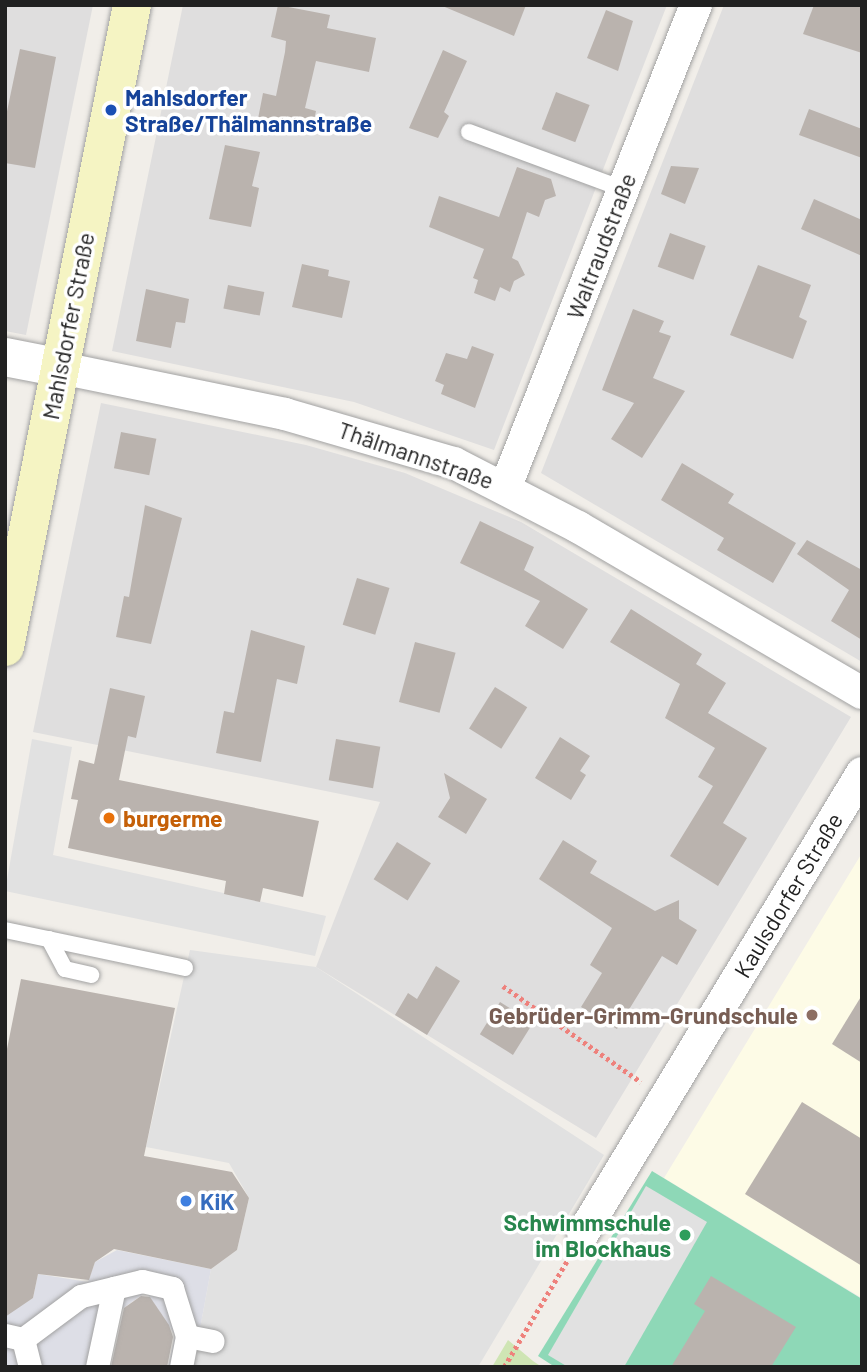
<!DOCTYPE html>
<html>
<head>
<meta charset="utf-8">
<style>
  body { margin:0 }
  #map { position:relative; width:867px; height:1372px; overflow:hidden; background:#f1eee9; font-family:Barlow,sans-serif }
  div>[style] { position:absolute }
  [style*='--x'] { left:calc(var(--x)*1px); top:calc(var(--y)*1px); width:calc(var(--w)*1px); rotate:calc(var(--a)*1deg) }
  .residential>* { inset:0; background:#dfdede }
  .education>* { inset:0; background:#fdfbe6 }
  .grass>* { inset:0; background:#cfe5b4 }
  .pitch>* { inset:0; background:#8ed8b7 }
  .parking>* { inset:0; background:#e1e1e1 }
  .plaza>* { inset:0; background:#dddee6 }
  .building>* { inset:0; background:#bab3ae; transform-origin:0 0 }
  .path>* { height:4.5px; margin-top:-2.25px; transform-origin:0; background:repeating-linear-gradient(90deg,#ee817c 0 3.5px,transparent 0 7px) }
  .roads { filter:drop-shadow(0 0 2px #a2a2a2) drop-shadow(0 0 2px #a2a2a2) }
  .service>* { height:16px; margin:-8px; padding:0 8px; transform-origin:8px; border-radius:8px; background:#fff }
  .pedestrian>* { height:23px; margin:-11.5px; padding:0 11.5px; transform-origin:11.5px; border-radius:11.5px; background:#fff }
  .minor>* { height:32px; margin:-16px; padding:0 16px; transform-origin:16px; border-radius:16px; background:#fff }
  .tertiary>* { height:38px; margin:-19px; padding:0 19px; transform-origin:19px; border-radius:19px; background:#fff }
  .secondary>* { height:38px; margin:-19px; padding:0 19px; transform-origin:19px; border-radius:19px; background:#f5f4c3 }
  .dots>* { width:19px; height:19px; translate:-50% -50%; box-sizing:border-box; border:4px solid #fff; border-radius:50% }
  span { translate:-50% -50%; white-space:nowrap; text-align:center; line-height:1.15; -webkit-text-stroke:7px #fff; paint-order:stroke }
  .transit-label { font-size:23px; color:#164399; font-weight:700 }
  .left { translate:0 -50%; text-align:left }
  .street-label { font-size:23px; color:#212121 }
  .food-label { font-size:23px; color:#c56008; font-weight:700 }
  .education-label { font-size:23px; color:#785e54; font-weight:700 }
  .right { translate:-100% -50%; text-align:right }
  .shop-label { font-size:23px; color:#366cbe; font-weight:700 }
  .leisure-label { font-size:23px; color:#27864d; font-weight:700 }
  .frame { position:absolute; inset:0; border:7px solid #212121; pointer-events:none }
</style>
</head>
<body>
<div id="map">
  <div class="residential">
    <i style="clip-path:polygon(5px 5px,93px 5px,26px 335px,5px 331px)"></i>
    <i style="clip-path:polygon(183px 5px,667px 5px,494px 450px,354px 402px,112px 351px)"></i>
    <i style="clip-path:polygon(724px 5px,862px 5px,862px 662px,541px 473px)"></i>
    <i style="clip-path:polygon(101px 403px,306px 445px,405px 473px,521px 522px,851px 717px,596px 1138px,316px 967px,380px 802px,33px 732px)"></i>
  </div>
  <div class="education">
    <i style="clip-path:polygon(862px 853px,862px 1298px,664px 1178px)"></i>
  </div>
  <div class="grass">
    <i style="clip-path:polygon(508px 1340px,533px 1361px,542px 1367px,492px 1367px)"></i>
  </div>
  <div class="pitch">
    <i style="clip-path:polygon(652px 1171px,862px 1299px,862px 1367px,555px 1367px,538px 1356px)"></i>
  </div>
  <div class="parking">
    <i style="clip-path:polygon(32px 739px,72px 747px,53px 855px,326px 916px,315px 956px,5px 891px)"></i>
    <i style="clip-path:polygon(190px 950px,316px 967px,604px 1155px,478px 1367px,193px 1367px,211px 1269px,237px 1250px,249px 1198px,229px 1163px,146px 1147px)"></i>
    <i style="clip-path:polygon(646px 1186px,707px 1222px,624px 1367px,568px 1367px,548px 1355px)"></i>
  </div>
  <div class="plaza">
    <i style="clip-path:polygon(117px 1250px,211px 1269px,193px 1367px,168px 1367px,175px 1335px,146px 1292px,111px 1317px,100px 1367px,5px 1367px,5px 1315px,33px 1298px,38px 1274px,88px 1282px,95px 1262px)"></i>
  </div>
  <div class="building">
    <i style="clip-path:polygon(278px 5px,330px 15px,327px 28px,376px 38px,369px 72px,316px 61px,305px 108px,316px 111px,311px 134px,257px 124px,263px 93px,276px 96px,285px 52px,286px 41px,271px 37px)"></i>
    <i style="clip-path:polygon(440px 5px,526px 5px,514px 36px)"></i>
    <i style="clip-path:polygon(814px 5px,862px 5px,862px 53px,803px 34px)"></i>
    <i style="clip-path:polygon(606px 10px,633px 21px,618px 71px,587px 58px)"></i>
    <i style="clip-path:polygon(20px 49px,56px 57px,35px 168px,5px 163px,5px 121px)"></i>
    <i style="clip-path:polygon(443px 50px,467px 61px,444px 112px,449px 116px,438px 138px,409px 128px)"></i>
    <i style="left:556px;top:92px;width:36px;height:40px;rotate:21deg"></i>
    <i style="clip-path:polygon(809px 109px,862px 129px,862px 158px,799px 135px)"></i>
    <i style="clip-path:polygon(225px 145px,260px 152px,252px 186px,259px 188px,251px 227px,209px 219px)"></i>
    <i style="clip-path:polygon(671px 166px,699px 168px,685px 204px,661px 194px)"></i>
    <i style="clip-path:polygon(517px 167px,551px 179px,556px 196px,545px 200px,539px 217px,527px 212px,512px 258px,518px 261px,525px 275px,514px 281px,510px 292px,500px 287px,495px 301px,474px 293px,478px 280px,473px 278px,484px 249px,429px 227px,439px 196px,499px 217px)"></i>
    <i style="clip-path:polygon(814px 199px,862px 220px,862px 256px,801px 229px)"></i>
    <i style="left:670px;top:233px;width:38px;height:36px;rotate:20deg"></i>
    <i style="clip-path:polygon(302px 264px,329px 270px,328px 276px,350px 281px,342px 318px,292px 307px)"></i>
    <i style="clip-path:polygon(758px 265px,811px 285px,799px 317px,807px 321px,793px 359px,730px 335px)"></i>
    <i style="left:228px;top:285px;width:37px;height:24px;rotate:11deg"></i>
    <i style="clip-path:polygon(146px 289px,189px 299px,185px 323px,176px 322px,171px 348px,136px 341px)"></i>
    <i style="clip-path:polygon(633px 309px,664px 321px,659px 332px,671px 336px,653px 378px,685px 391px,642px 458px,611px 439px,634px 403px,602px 390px)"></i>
    <i style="clip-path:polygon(472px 346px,494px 354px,475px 408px,441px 394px,444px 385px,435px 381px,446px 353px,467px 359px)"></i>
    <i style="left:121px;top:432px;width:36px;height:37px;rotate:11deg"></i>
    <i style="clip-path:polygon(682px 463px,734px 494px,728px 503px,796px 543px,773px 583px,717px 550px,724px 538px,661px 500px)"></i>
    <i style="clip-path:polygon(145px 505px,182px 518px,151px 644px,116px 637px,124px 596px,129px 597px)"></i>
    <i style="clip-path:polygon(480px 521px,534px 547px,524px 570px,588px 609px,563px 649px,525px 626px,540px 601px,460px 563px)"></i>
    <i style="clip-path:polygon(807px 540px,862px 570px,862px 640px,831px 621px,849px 590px,797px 554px)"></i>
    <i style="left:357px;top:578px;width:34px;height:49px;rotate:17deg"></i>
    <i style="clip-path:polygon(631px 609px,702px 654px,696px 664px,726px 683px,708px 713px,767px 748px,723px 823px,747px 838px,718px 886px,670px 856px,713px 786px,698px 777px,715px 748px,665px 718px,680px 684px,610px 642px)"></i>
    <i style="clip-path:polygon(251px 630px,305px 646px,297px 684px,277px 679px,261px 762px,216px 753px,224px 711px,234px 713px)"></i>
    <i style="left:415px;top:642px;width:42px;height:62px;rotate:15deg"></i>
    <i style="left:495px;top:687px;width:38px;height:49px;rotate:32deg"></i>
    <i style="clip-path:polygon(110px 688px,145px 696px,136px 738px,128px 736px,119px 780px,319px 821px,303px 897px,263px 888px,260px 902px,224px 894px,226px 881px,68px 848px,78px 800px,71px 799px,79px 760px,94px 764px)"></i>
    <i style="clip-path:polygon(560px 737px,590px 756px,580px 771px,586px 775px,571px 800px,535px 778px)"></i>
    <i style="left:336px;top:739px;width:45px;height:42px;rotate:10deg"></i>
    <i style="clip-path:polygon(444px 773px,487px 799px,466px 834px,438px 817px,450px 798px)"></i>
    <i style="clip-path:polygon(563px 840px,597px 861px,590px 873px,655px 911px,679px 900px,679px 919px,697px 930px,677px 965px,662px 956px,617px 1029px,581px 1007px,602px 973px,590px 965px,612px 928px,539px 879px)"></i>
    <i style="left:397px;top:842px;width:40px;height:44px;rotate:32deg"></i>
    <i style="clip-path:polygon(436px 966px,460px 981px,427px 1035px,395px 1015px,408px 993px,417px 999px)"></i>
    <i style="clip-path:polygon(21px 979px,175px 1008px,144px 1156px,232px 1172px,249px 1198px,237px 1250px,211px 1269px,114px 1249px,95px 1262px,89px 1280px,38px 1274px,33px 1298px,5px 1317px,5px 1059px)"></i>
    <i style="clip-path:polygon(862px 995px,862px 1063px,832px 1044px)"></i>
    <i style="left:500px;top:1002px;width:39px;height:38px;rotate:32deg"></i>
    <i style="clip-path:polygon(802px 1102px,862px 1139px,862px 1266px,745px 1194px)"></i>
    <i style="clip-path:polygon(711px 1276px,796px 1327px,771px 1367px,671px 1367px,705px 1311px,694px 1304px)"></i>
    <i style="clip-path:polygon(141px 1296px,150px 1297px,169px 1325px,173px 1337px,167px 1367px,111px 1367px,124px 1308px)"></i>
  </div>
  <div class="path">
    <i style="--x:503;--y:986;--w:168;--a:34.8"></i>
    <i style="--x:504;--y:1367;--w:129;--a:-59.3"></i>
  </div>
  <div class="roads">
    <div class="service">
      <i style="--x:469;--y:132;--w:164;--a:20.3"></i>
      <i style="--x:5;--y:930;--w:184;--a:11.9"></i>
      <i style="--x:49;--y:939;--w:34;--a:62"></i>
      <i style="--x:65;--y:969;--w:27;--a:13"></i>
    </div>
    <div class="pedestrian">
      <i style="--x:5;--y:1335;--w:18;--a:13"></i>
      <i style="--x:23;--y:1339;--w:29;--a:76"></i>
      <i style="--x:23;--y:1339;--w:72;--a:-36.6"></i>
      <i style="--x:81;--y:1296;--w:63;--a:-13.8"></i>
      <i style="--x:142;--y:1281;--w:31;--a:13"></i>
      <i style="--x:172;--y:1288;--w:50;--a:72.6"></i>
      <i style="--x:187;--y:1336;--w:26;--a:11"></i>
      <i style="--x:97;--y:1367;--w:81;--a:-77.9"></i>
      <i style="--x:181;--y:1367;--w:32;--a:-79"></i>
    </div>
    <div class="minor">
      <i style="--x:61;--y:368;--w:229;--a:11.6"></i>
      <i style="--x:285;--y:414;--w:176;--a:16.2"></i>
      <i style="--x:454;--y:463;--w:140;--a:27.3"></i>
      <i style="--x:578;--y:527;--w:329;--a:30.3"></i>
      <i style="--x:506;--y:486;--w:517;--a:-68.45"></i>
      <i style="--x:583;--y:1233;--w:538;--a:-58.76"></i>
    </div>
    <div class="tertiary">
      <i style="--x:5;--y:357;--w:57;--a:11.1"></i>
    </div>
    <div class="secondary">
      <i style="--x:5;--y:647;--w:654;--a:-78.81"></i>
    </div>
  </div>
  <div class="dots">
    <i style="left:111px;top:110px;background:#1a4fb4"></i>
    <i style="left:109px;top:818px;background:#e8710a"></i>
    <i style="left:812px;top:1015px;background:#8d6e63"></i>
    <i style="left:186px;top:1201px;background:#3f7fe0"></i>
    <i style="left:685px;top:1235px;background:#2e9e5b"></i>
  </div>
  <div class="transit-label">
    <span class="left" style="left:125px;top:110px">Mahlsdorfer<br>Straße/Thälmannstraße</span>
  </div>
  <div class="street-label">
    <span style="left:601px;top:246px;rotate:-69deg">Waltraudstraße</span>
    <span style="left:68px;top:326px;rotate:-79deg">Mahlsdorfer Straße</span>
    <span style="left:416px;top:455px;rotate:19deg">Thälmannstraße</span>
    <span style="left:788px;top:895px;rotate:-59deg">Kaulsdorfer Straße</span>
  </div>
  <div class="food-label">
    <span class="left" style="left:123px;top:818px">burgerme</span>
  </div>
  <div class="education-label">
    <span class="right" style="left:798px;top:1015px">Gebrüder-Grimm-Grundschule</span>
  </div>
  <div class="shop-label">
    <span class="left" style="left:200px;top:1201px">KiK</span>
  </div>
  <div class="leisure-label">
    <span class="right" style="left:671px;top:1235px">Schwimmschule<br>im Blockhaus</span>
  </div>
  <div class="frame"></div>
</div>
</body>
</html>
